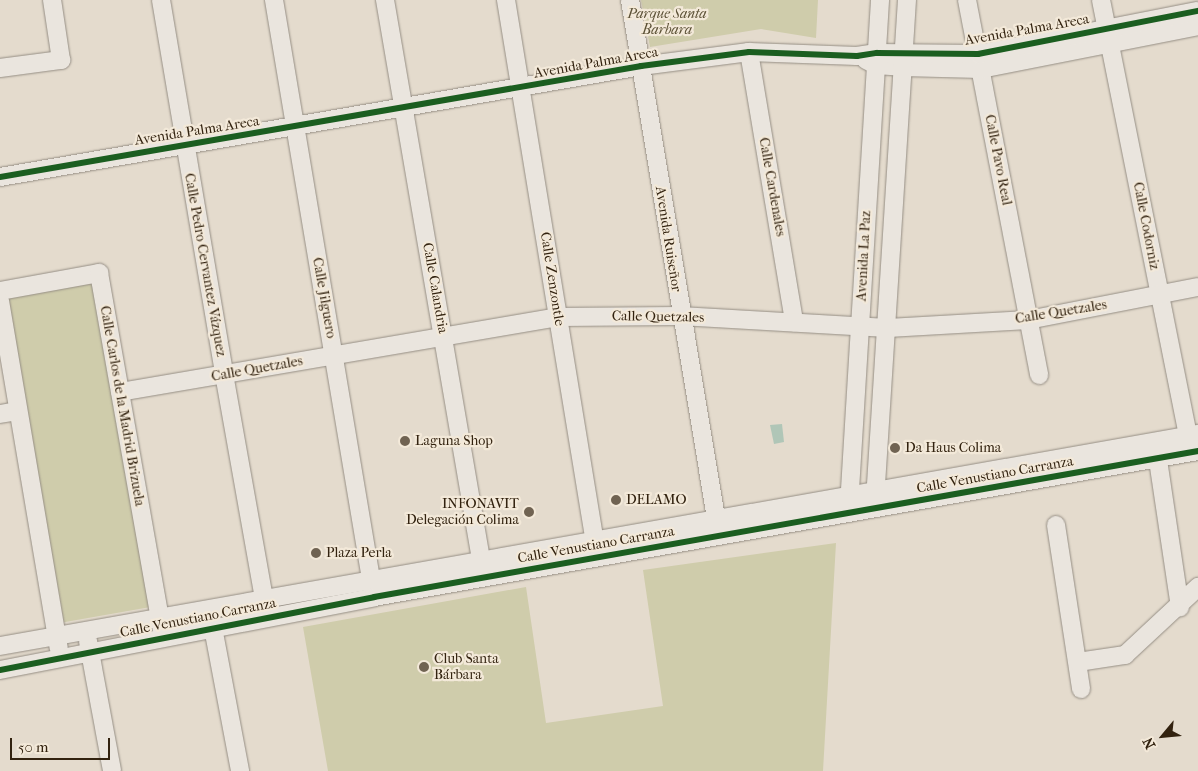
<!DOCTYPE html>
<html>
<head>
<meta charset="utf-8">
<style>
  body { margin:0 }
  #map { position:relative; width:1198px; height:771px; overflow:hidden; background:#e4dbcd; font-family:"IM FELL French Canon",serif }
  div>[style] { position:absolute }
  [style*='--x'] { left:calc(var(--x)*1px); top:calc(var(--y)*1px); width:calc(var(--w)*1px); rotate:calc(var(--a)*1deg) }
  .green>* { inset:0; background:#cfccab; transform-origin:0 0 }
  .water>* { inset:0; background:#b0c6b7 }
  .roads { filter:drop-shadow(0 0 1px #958e84) drop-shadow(0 0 1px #958e84) }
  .minor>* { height:18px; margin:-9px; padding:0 9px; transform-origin:9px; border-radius:9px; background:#eae5de }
  .cycleway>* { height:6px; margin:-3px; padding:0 3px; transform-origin:3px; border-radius:3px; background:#1b5e20 }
  .dots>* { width:14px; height:14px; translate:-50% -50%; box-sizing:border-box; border:2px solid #f3e9d9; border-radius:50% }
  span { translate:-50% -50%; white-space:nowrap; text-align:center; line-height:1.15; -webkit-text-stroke:4.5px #f3e9d9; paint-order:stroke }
  .park-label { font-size:14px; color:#5c5136; font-style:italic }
  .street-label { font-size:14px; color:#32220f }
  .poi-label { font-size:14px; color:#32220f }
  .left { translate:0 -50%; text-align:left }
  .right { translate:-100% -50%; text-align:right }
  .north { position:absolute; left:1138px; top:711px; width:50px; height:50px; -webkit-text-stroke:4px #f3e9d9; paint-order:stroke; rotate:242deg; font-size:14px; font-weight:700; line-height:20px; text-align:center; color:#32220f }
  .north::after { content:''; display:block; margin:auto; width:18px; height:22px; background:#32220f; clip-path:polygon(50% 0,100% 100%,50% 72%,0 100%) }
  .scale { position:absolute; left:10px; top:738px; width:100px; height:22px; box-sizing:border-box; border:2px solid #32220f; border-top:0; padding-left:6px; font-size:15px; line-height:18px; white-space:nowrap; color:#32220f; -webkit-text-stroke:4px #f3e9d9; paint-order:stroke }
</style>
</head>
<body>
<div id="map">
  <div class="green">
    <i style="clip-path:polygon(641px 0,818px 0,816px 38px,761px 29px,650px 47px)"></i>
    <i style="left:93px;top:281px;width:331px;height:88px;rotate:80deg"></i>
    <i style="clip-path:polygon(836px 543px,823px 771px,328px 771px,303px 627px,526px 587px,546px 723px,663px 706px,643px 570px)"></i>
  </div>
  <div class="water">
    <i style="clip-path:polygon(782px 424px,784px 442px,774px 444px,770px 425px)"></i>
  </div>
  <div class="roads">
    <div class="minor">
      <i style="--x:161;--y:0;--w:379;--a:80.4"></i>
      <i style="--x:224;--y:374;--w:228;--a:79.9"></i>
      <i style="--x:264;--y:598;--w:11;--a:56"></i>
      <i style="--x:274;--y:0;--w:599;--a:80.49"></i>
      <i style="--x:385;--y:0;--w:579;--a:80.26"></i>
      <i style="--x:506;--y:0;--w:562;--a:80.69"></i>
      <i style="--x:630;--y:0;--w:537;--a:80.57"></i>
      <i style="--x:967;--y:0;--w:382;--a:79.1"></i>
      <i style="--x:1101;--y:0;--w:456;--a:78.7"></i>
      <i style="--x:749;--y:52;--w:274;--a:80.5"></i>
      <i style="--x:866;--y:60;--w:11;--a:27"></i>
      <i style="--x:876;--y:65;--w:26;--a:4"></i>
      <i style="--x:902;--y:67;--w:79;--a:1.5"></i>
      <i style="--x:981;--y:69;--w:221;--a:-11.2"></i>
      <i style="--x:0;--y:68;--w:62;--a:-7.5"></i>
      <i style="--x:61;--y:60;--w:61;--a:-98.5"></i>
      <i style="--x:0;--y:177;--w:651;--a:-9.82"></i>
      <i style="--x:641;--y:66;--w:109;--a:-7.4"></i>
      <i style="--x:749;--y:52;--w:108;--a:2.1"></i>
      <i style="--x:857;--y:56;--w:20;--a:-9"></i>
      <i style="--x:877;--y:53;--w:101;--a:0.6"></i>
      <i style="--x:978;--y:54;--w:224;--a:-11.1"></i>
      <i style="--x:0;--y:291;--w:101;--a:-10.3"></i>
      <i style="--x:99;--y:273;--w:362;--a:80"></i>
      <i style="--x:0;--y:301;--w:352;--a:80.4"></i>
      <i style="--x:120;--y:392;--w:444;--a:-9.7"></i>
      <i style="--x:558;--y:317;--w:122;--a:-0.5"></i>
      <i style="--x:680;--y:316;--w:208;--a:3.3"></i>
      <i style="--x:888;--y:328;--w:140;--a:-3.3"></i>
      <i style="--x:1028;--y:320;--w:173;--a:-11"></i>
      <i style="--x:0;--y:414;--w:17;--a:-10"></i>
      <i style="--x:1158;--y:460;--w:149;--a:81.5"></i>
      <i style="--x:875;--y:500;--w:501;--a:-86.34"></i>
      <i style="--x:849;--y:506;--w:507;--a:-86.49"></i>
      <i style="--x:1056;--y:525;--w:166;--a:81.3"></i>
      <i style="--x:211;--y:617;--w:157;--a:79.3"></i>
      <i style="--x:88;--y:641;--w:132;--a:79.5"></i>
      <i style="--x:0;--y:646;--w:1217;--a:-10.04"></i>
      <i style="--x:1078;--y:662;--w:48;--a:-8.5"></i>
      <i style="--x:1125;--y:655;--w:100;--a:-43"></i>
      <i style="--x:0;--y:670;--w:381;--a:-11"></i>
      <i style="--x:374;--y:597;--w:837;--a:-10.05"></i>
    </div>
  </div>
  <div class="cycleway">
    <i style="--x:0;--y:177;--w:651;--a:-9.82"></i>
    <i style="--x:641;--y:66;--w:109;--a:-7.4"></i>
    <i style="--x:749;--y:52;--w:108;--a:2.1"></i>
    <i style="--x:857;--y:56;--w:20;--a:-9"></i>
    <i style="--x:877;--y:53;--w:101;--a:0.6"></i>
    <i style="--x:978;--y:54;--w:224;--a:-11.1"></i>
    <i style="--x:0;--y:670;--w:381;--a:-11"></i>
    <i style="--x:374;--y:597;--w:837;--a:-10.05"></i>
  </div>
  <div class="dots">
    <i style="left:405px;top:441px;background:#706352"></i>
    <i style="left:895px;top:448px;background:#706352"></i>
    <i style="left:616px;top:500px;background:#706352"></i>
    <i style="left:529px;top:512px;background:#706352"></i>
    <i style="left:316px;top:553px;background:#706352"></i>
    <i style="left:424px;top:667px;background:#706352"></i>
  </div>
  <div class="park-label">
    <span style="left:667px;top:22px">Parque Santa<br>Barbara</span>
  </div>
  <div class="street-label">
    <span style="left:1027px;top:30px;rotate:-10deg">Avenida Palma Areca</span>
    <span style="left:596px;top:63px;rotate:-10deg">Avenida Palma Areca</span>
    <span style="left:197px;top:131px;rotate:-9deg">Avenida Palma Areca</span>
    <span style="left:998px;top:160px;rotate:79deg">Calle Pavo Real</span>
    <span style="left:772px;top:187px;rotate:80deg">Calle Cardenales</span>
    <span style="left:1146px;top:226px;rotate:79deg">Calle Codorniz</span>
    <span style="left:668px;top:239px;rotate:81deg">Avenida Ruiseñor</span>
    <span style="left:864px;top:256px;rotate:-87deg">Avenida La Paz</span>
    <span style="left:205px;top:265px;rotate:80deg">Calle Pedro Cervantez Vázquez</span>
    <span style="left:552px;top:279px;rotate:81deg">Calle Zenzontle</span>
    <span style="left:435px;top:288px;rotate:80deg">Calle Calandria</span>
    <span style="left:324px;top:298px;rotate:80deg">Calle Jilguero</span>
    <span style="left:1061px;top:312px;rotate:-9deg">Calle Quetzales</span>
    <span style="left:658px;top:317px;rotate:1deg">Calle Quetzales</span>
    <span style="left:257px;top:369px;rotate:-10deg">Calle Quetzales</span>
    <span style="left:122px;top:406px;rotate:80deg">Calle Carlos de la Madrid Brizuela</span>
    <span style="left:995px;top:475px;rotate:-10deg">Calle Venustiano Carranza</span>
    <span style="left:596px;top:545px;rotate:-10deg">Calle Venustiano Carranza</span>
    <span style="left:198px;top:618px;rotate:-11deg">Calle Venustiano Carranza</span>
  </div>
  <div class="poi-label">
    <span class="left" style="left:415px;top:441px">Laguna Shop</span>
    <span class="left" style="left:905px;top:448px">Da Haus Colima</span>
    <span class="left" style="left:626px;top:500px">DELAMO</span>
    <span class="right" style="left:519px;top:512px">INFONAVIT<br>Delegación Colima</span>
    <span class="left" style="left:326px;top:553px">Plaza Perla</span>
    <span class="left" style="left:434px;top:667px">Club Santa<br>Bárbara</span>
  </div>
  <div class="north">N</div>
  <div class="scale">50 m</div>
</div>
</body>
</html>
